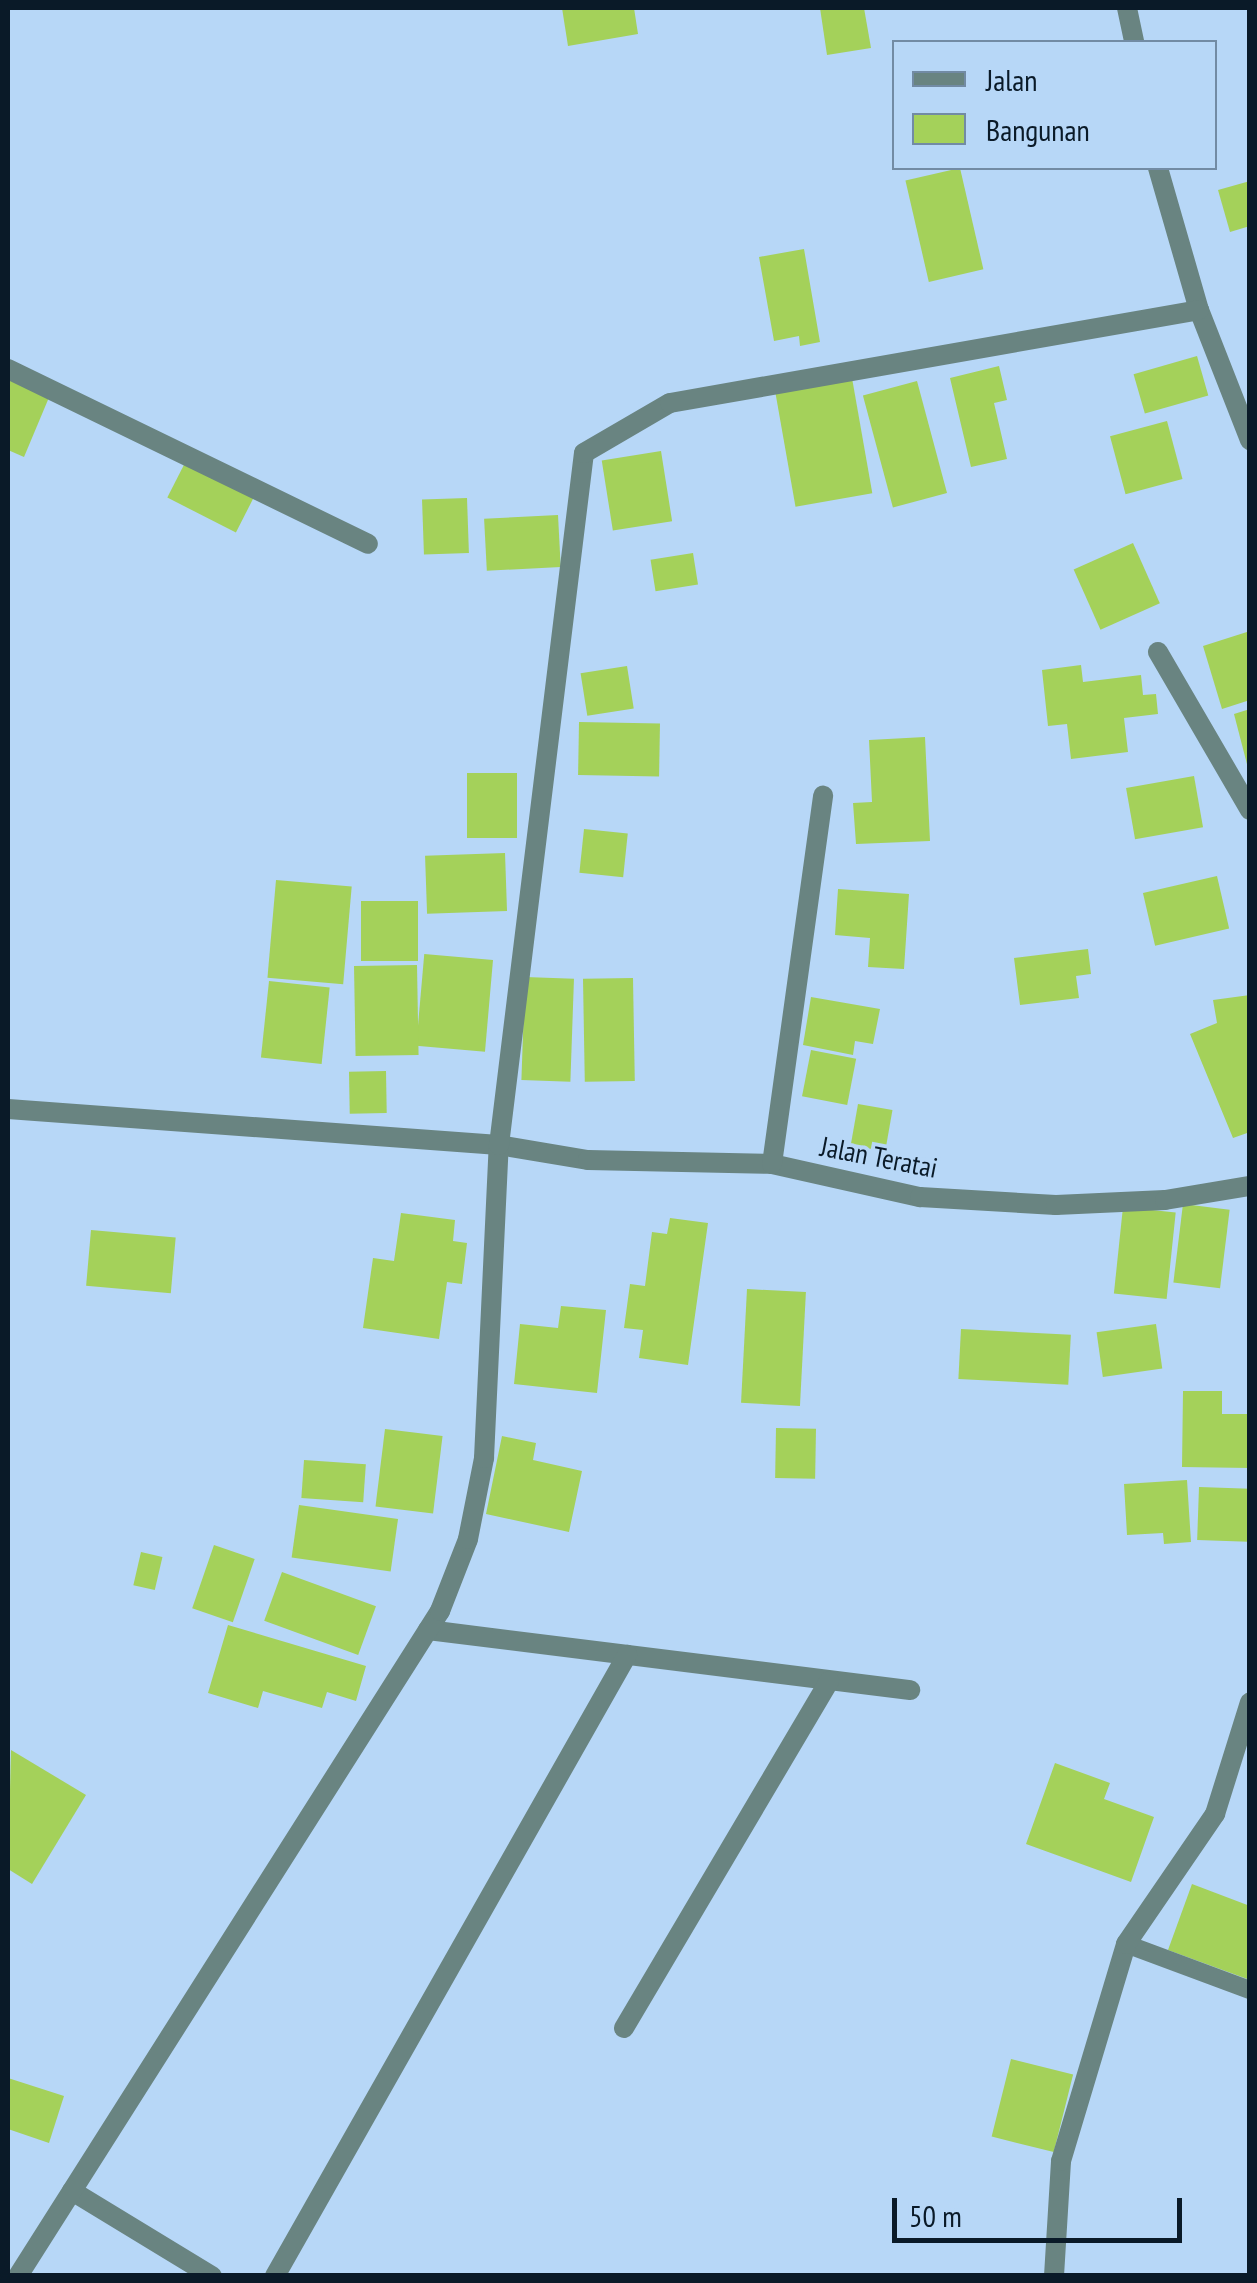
<!DOCTYPE html>
<html>
<head>
<meta charset="utf-8">
<style>
  body { margin:0 }
  #map { position:relative; width:1257px; height:2283px; overflow:hidden; background:#b7d7f7; font-family:"PT Sans Narrow",sans-serif }
  div>[style] { position:absolute }
  [style*='--x'] { left:calc(var(--x)*1px); top:calc(var(--y)*1px); width:calc(var(--w)*1px); rotate:calc(var(--a)*1deg) }
  .building>* { inset:0; background:#a4d15a; transform-origin:0 0 }
  .lane>* { height:18px; margin:-9px; padding:0 9px; transform-origin:9px; border-radius:9px; background:#698481 }
  .street>* { height:20px; margin:-10px; padding:0 10px; transform-origin:10px; border-radius:10px; background:#698481 }
  span { translate:-50% -50%; white-space:nowrap; text-align:center; line-height:1.15; -webkit-text-stroke:8px #b7d7f7; paint-order:stroke }
  .street-label { font-size:28px; color:#0a1a28 }
  .frame { position:absolute; inset:0; border:10px solid #0a1a28; pointer-events:none }
  .legend { position:absolute; left:892px; top:40px; width:325px; height:130px; box-sizing:border-box; background:#b7d7f7; border:2px solid #728ba4; margin:0; padding:12px 18px; list-style:none; font-size:30px; color:#0a1a28 }
  .legend li { display:flex; align-items:center; gap:20px; height:50px }
  .legend b { width:50px; border:2px solid #728ba4 }
  .scale { position:absolute; left:892px; top:2198px; width:290px; height:45px; box-sizing:border-box; border:5px solid #0a1a28; border-top:0; padding-left:12px; font-size:30px; line-height:35px; white-space:nowrap; color:#0a1a28; -webkit-text-stroke:8px #b7d7f7; paint-order:stroke }
</style>
</head>
<body>
<div id="map">
  <div class="building">
    <i style="clip-path:polygon(562px 8px,634px 8px,638px 34px,568px 46px)"></i>
    <i style="clip-path:polygon(820px 8px,864px 8px,871px 48px,827px 55px)"></i>
    <i style="left:960px;top:168px;width:104px;height:56px;rotate:77deg"></i>
    <i style="clip-path:polygon(1250px 181px,1250px 226px,1230px 232px,1218px 190px)"></i>
    <i style="clip-path:polygon(804px 249px,820px 342px,800px 346px,799px 336px,774px 341px,759px 257px)"></i>
    <i style="left:1197px;top:356px;width:41px;height:66px;rotate:74deg"></i>
    <i style="clip-path:polygon(999px 366px,1007px 400px,994px 403px,1007px 459px,971px 467px,950px 378px)"></i>
    <i style="clip-path:polygon(8px 377px,50px 395px,24px 457px,8px 450px)"></i>
    <i style="left:852px;top:378px;width:117px;height:78px;rotate:80deg"></i>
    <i style="left:917px;top:381px;width:116px;height:56px;rotate:75deg"></i>
    <i style="left:1167px;top:421px;width:60px;height:59px;rotate:75deg"></i>
    <i style="left:661px;top:451px;width:71px;height:60px;rotate:81deg"></i>
    <i style="left:190px;top:453px;width:77px;height:50px;rotate:27deg"></i>
    <i style="left:467px;top:498px;width:55px;height:45px;rotate:88deg"></i>
    <i style="left:558px;top:515px;width:52px;height:74px;rotate:87deg"></i>
    <i style="left:1133px;top:543px;width:66px;height:65px;rotate:66deg"></i>
    <i style="left:693px;top:553px;width:32px;height:43px;rotate:81deg"></i>
    <i style="clip-path:polygon(1250px 631px,1250px 700px,1222px 709px,1203px 646px)"></i>
    <i style="clip-path:polygon(1081px 665px,1083px 682px,1141px 675px,1143px 695px,1156px 694px,1158px 714px,1124px 718px,1128px 752px,1071px 759px,1067px 724px,1048px 726px,1042px 670px)"></i>
    <i style="left:627px;top:666px;width:43px;height:47px;rotate:81deg"></i>
    <i style="clip-path:polygon(1250px 709px,1250px 767px,1248px 768px,1234px 714px)"></i>
    <i style="left:579px;top:722px;width:81px;height:53px;rotate:1deg"></i>
    <i style="clip-path:polygon(925px 737px,930px 841px,856px 844px,853px 803px,872px 802px,869px 740px)"></i>
    <i style="left:467px;top:773px;width:50px;height:65px"></i>
    <i style="left:1194px;top:776px;width:52px;height:69px;rotate:80deg"></i>
    <i style="left:584px;top:829px;width:44px;height:44px;rotate:6deg"></i>
    <i style="left:505px;top:853px;width:58px;height:80px;rotate:88deg"></i>
    <i style="left:1217px;top:876px;width:54px;height:76px;rotate:77deg"></i>
    <i style="left:276px;top:880px;width:76px;height:98px;rotate:5deg"></i>
    <i style="clip-path:polygon(838px 889px,909px 894px,904px 969px,868px 967px,870px 938px,835px 935px)"></i>
    <i style="left:361px;top:901px;width:57px;height:60px"></i>
    <i style="clip-path:polygon(1088px 949px,1091px 974px,1076px 976px,1079px 998px,1020px 1005px,1014px 958px)"></i>
    <i style="left:493px;top:960px;width:92px;height:69px;rotate:95deg"></i>
    <i style="left:417px;top:965px;width:90px;height:63px;rotate:89deg"></i>
    <i style="left:525px;top:977px;width:49px;height:103px;rotate:2deg"></i>
    <i style="left:633px;top:978px;width:103px;height:50px;rotate:89deg"></i>
    <i style="left:269px;top:981px;width:61px;height:77px;rotate:6deg"></i>
    <i style="clip-path:polygon(1250px 995px,1250px 1132px,1233px 1138px,1190px 1034px,1217px 1023px,1213px 1000px)"></i>
    <i style="clip-path:polygon(811px 997px,880px 1009px,873px 1044px,855px 1041px,853px 1055px,803px 1045px)"></i>
    <i style="left:811px;top:1050px;width:46px;height:47px;rotate:11deg"></i>
    <i style="left:386px;top:1071px;width:42px;height:37px;rotate:89deg"></i>
    <i style="left:858px;top:1104px;width:35px;height:42px;rotate:10deg"></i>
    <i style="left:1183px;top:1204px;width:47px;height:79px;rotate:7deg"></i>
    <i style="left:1123px;top:1207px;width:53px;height:87px;rotate:6deg"></i>
    <i style="clip-path:polygon(401px 1213px,455px 1220px,453px 1241px,467px 1243px,462px 1284px,447px 1282px,439px 1339px,363px 1328px,373px 1258px,394px 1261px)"></i>
    <i style="clip-path:polygon(670px 1218px,708px 1223px,688px 1365px,639px 1358px,643px 1330px,624px 1328px,630px 1284px,645px 1286px,652px 1232px,667px 1234px)"></i>
    <i style="left:91px;top:1230px;width:85px;height:56px;rotate:5deg"></i>
    <i style="left:747px;top:1289px;width:59px;height:114px;rotate:3deg"></i>
    <i style="clip-path:polygon(561px 1306px,606px 1310px,597px 1393px,514px 1384px,520px 1324px,558px 1328px)"></i>
    <i style="left:1156px;top:1324px;width:45px;height:60px;rotate:82deg"></i>
    <i style="left:961px;top:1329px;width:110px;height:50px;rotate:3deg"></i>
    <i style="clip-path:polygon(1183px 1391px,1222px 1391px,1222px 1414px,1250px 1414px,1250px 1468px,1182px 1467px)"></i>
    <i style="left:776px;top:1428px;width:40px;height:50px;rotate:1deg"></i>
    <i style="left:385px;top:1429px;width:58px;height:78px;rotate:7deg"></i>
    <i style="clip-path:polygon(502px 1436px,536px 1443px,533px 1460px,582px 1471px,569px 1532px,486px 1514px)"></i>
    <i style="left:304px;top:1460px;width:62px;height:38px;rotate:4deg"></i>
    <i style="clip-path:polygon(1187px 1480px,1191px 1542px,1164px 1544px,1163px 1533px,1127px 1535px,1124px 1484px)"></i>
    <i style="left:1199px;top:1487px;width:51px;height:53px;rotate:2deg"></i>
    <i style="left:299px;top:1505px;width:100px;height:53px;rotate:8deg"></i>
    <i style="left:214px;top:1545px;width:43px;height:67px;rotate:19deg"></i>
    <i style="left:141px;top:1552px;width:22px;height:34px;rotate:13deg"></i>
    <i style="left:282px;top:1572px;width:100px;height:52px;rotate:20deg"></i>
    <i style="clip-path:polygon(228px 1625px,366px 1666px,356px 1701px,327px 1692px,322px 1708px,263px 1691px,258px 1708px,208px 1693px)"></i>
    <i style="clip-path:polygon(11px 1750px,86px 1795px,32px 1884px,8px 1869px)"></i>
    <i style="clip-path:polygon(1055px 1763px,1110px 1783px,1104px 1799px,1154px 1817px,1131px 1882px,1026px 1844px)"></i>
    <i style="clip-path:polygon(1192px 1884px,1250px 1906px,1250px 1980px,1168px 1950px)"></i>
    <i style="left:1011px;top:2059px;width:64px;height:80px;rotate:14deg"></i>
    <i style="clip-path:polygon(8px 2078px,64px 2096px,49px 2143px,8px 2129px)"></i>
  </div>
  <div class="lane">
    <i style="--x:1126;--y:1944;--w:132;--a:20.4"></i>
  </div>
  <div class="street">
    <i style="--x:1127;--y:8;--w:35;--a:78"></i>
    <i style="--x:1158;--y:168;--w:148;--a:73.9"></i>
    <i style="--x:1199;--y:310;--w:140;--a:68.6"></i>
    <i style="--x:8;--y:369;--w:400;--a:25.9"></i>
    <i style="--x:1158;--y:652;--w:183;--a:59.8"></i>
    <i style="--x:8;--y:1109;--w:492;--a:4.2"></i>
    <i style="--x:499;--y:1145;--w:90;--a:9.6"></i>
    <i style="--x:588;--y:1160;--w:184;--a:1.2"></i>
    <i style="--x:772;--y:1164;--w:152;--a:12.6"></i>
    <i style="--x:920;--y:1197;--w:136;--a:3.4"></i>
    <i style="--x:1056;--y:1205;--w:109;--a:-2.6"></i>
    <i style="--x:1165;--y:1200;--w:86;--a:-9.4"></i>
    <i style="--x:772;--y:1164;--w:372;--a:-82.1"></i>
    <i style="--x:428;--y:1630;--w:486;--a:7.1"></i>
    <i style="--x:624;--y:2028;--w:403;--a:-59.4"></i>
    <i style="--x:72;--y:2191;--w:164;--a:31.3"></i>
    <i style="--x:18;--y:2276;--w:788;--a:-57.6"></i>
    <i style="--x:440;--y:1611;--w:77;--a:-68.7"></i>
    <i style="--x:468;--y:1539;--w:83;--a:-78.8"></i>
    <i style="--x:484;--y:1458;--w:313;--a:-87.3"></i>
    <i style="--x:499;--y:1145;--w:697;--a:-83"></i>
    <i style="--x:584;--y:453;--w:99;--a:-30.2"></i>
    <i style="--x:670;--y:403;--w:537;--a:-9.97"></i>
    <i style="--x:275;--y:2276;--w:714;--a:-60.45"></i>
    <i style="--x:1054;--y:2276;--w:115;--a:-86.5"></i>
    <i style="--x:1061;--y:2161;--w:227;--a:-73.3"></i>
    <i style="--x:1126;--y:1944;--w:158;--a:-55.6"></i>
    <i style="--x:1215;--y:1814;--w:117;--a:-72.6"></i>
  </div>
  <div class="street-label">
    <span style="left:879px;top:1157px;rotate:11deg">Jalan Teratai</span>
  </div>
  <div class="frame"></div>
  <ul class="legend">
  <li><b style="height:12px;background:#698481"></b>Jalan</li>
  <li><b style="height:28px;background:#a4d15a"></b>Bangunan</li>
  </ul>
  <div class="scale">50 m</div>
</div>
</body>
</html>
